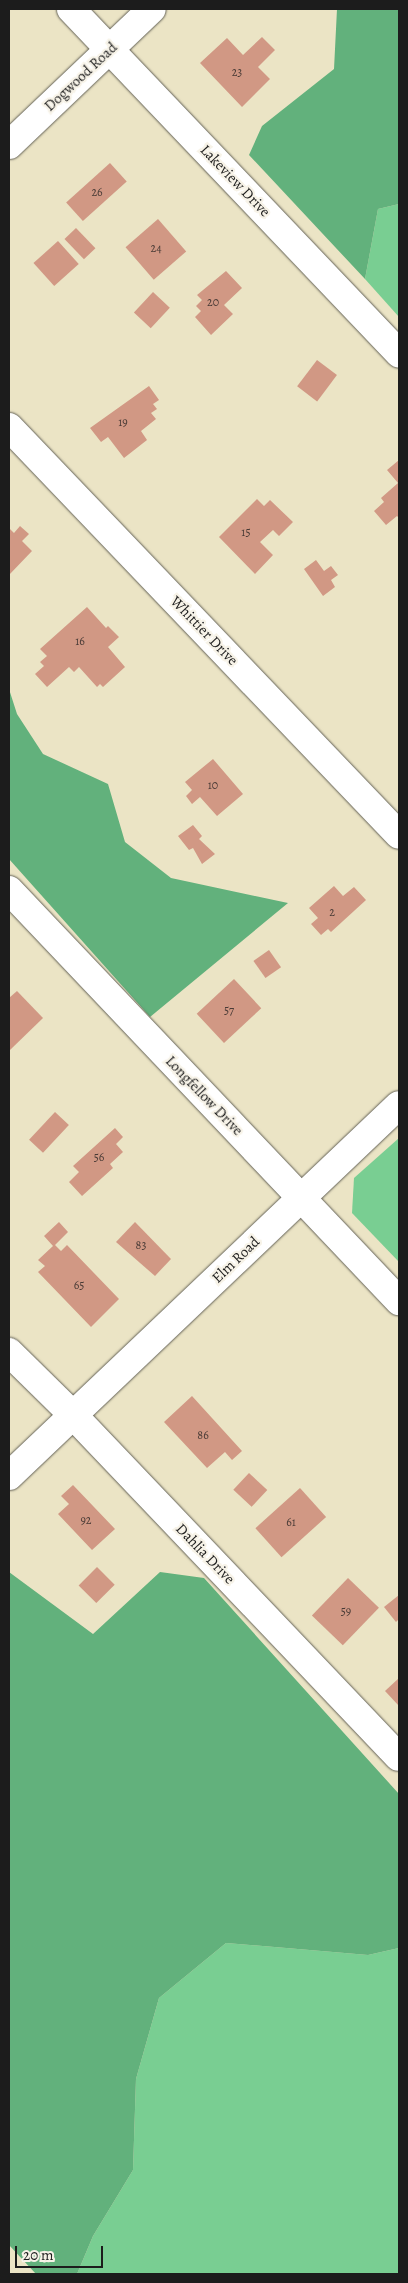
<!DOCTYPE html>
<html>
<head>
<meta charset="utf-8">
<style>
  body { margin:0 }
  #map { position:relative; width:408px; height:2283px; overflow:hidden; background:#ebe4c5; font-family:Alegreya,serif }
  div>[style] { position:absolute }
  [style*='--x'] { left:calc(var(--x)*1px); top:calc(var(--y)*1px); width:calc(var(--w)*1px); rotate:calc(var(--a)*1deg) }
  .green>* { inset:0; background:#79ce92 }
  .forest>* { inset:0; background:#62b17c }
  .building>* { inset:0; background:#d19884; transform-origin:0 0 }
  .roads { filter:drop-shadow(0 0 1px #646257) drop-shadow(0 0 1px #646257) }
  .minor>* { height:28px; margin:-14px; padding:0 14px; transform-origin:14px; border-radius:14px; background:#fff }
  .tertiary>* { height:28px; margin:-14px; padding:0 14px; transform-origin:14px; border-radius:14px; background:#fff }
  span { translate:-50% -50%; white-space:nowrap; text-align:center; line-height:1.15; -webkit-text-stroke:4.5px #f7f3e8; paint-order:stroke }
  .number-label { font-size:12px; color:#493b36 }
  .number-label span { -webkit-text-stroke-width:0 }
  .street-label { font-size:15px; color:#1c1c1c }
  .frame { position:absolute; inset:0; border:10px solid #1c1c1c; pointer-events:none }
  .scale { position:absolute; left:15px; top:2246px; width:88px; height:22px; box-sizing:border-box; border:2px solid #1c1c1c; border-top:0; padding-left:6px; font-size:15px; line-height:18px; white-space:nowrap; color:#1c1c1c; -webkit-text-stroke:4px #f7f3e8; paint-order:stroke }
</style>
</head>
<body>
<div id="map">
  <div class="green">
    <i style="clip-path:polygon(399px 204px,399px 317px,365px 279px,378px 209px)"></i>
    <i style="clip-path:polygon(399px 1138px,399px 1262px,352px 1213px,354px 1178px)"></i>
    <i style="clip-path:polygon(226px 1943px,368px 1955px,399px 1948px,399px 2274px,77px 2274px,93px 2236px,133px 2170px,136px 2079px,159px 1998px)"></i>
  </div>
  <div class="forest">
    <i style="clip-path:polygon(337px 9px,399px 9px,399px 204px,378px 209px,365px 279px,249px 155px,262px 126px,334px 69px)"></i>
    <i style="clip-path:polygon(9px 689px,17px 714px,43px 754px,108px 784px,125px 842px,171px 878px,288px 903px,150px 1017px,9px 859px)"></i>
    <i style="clip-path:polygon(9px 1572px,93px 1634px,160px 1572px,204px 1578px,399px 1794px,399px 1948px,368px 1955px,226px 1943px,159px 1998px,136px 2079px,133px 2170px,93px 2236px,77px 2274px,36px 2274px,9px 2245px)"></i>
  </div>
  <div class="building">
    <i style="clip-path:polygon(262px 37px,275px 50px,258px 67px,270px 79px,242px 107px,200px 63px,227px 38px,243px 55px)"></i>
    <i style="left:110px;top:163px;width:25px;height:59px;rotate:48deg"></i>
    <i style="left:158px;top:219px;width:43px;height:43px;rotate:49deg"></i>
    <i style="left:76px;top:228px;width:28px;height:16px;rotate:46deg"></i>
    <i style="left:58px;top:241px;width:31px;height:33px;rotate:48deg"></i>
    <i style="clip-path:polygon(226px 271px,242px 288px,224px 305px,233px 314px,211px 335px,195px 317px,201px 311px,196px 306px,202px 300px,197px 295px)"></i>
    <i style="left:153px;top:292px;width:23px;height:28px;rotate:43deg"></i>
    <i style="left:317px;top:360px;width:25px;height:33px;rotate:37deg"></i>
    <i style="clip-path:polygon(149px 386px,159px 400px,153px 404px,157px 409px,151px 413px,156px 419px,141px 431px,147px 440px,124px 458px,108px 437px,101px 442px,90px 428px)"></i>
    <i style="clip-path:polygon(399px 460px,399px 518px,397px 516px,386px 525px,374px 511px,384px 502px,381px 498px,398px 483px,387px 470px)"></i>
    <i style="clip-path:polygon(257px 499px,264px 506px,270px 500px,293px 522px,279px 536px,273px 530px,260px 542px,273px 555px,255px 574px,219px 537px)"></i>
    <i style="clip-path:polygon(20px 526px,29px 534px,22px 541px,32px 551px,9px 575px,9px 528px,14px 533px)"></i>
    <i style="clip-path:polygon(316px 560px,324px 571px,331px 566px,338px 575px,331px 580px,335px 587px,323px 596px,304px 569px)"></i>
    <i style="clip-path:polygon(87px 607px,106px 628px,108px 626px,119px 637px,108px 647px,125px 667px,103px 687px,100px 684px,97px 687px,79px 667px,74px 672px,69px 667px,47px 687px,35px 674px,44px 666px,40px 662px,47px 656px,40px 649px)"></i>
    <i style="clip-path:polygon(213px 759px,243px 794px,217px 816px,200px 797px,192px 804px,186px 796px,192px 790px,185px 782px)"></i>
    <i style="clip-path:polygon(193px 825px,202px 836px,199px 839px,215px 854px,202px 864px,193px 848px,189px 850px,178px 836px)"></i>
    <i style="clip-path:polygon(334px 886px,343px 896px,354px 887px,366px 900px,331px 932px,328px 929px,321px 935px,311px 924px,318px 918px,309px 908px)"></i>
    <i style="left:269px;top:950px;width:21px;height:19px;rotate:55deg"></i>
    <i style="left:234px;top:979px;width:40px;height:51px;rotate:47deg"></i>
    <i style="clip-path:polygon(17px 991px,43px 1018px,9px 1051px,9px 998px)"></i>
    <i style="left:55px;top:1112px;width:19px;height:38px;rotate:43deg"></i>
    <i style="clip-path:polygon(115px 1128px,123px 1137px,116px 1144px,123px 1152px,110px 1164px,113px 1168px,82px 1196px,69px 1182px,79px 1172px,73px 1166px)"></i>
    <i style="clip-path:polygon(59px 1222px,68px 1232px,55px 1245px,61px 1251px,67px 1245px,119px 1299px,91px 1327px,38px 1272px,45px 1266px,38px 1260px,53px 1246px,44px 1236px)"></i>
    <i style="clip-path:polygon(135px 1222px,171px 1259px,155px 1276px,116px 1242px)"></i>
    <i style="clip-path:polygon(192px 1396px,242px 1451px,232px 1460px,225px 1452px,207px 1468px,164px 1422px)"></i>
    <i style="left:249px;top:1473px;width:25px;height:23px;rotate:43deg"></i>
    <i style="clip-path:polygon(73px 1485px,115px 1529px,92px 1550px,58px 1514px,69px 1504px,61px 1496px)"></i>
    <i style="left:300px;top:1488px;width:39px;height:60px;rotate:48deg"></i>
    <i style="left:97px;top:1567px;width:25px;height:26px;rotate:45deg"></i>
    <i style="left:348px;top:1578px;width:43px;height:52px;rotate:44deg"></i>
    <i style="clip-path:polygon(399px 1595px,399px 1619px,396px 1622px,384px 1607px)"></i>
    <i style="clip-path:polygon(399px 1678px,399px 1706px,385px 1691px)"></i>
  </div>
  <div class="roads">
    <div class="minor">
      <i style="--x:71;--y:9;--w:476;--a:46.4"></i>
      <i style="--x:9;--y:145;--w:197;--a:-43.6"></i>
      <i style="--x:9;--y:890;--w:567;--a:46.5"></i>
      <i style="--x:9;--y:1352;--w:90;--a:44.5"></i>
      <i style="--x:73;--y:1415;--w:472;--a:46.4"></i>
      <i style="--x:9;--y:1476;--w:538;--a:-43.57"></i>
    </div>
    <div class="tertiary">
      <i style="--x:9;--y:427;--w:564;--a:46.29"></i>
    </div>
  </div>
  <div class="number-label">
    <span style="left:237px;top:73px">23</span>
    <span style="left:97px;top:193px">26</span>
    <span style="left:156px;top:249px">24</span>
    <span style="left:213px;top:303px">20</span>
    <span style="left:123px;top:423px">19</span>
    <span style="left:246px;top:533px">15</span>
    <span style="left:80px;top:642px">16</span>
    <span style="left:213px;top:786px">10</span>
    <span style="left:332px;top:913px">2</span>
    <span style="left:229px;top:1011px">57</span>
    <span style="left:99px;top:1158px">56</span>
    <span style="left:141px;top:1246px">83</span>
    <span style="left:79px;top:1286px">65</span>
    <span style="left:203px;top:1436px">86</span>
    <span style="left:86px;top:1521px">92</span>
    <span style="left:291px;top:1523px">61</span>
    <span style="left:346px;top:1612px">59</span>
  </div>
  <div class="street-label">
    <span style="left:81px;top:77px;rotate:-43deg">Dogwood Road</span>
    <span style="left:235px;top:181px;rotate:46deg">Lakeview Drive</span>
    <span style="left:204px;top:631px;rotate:46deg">Whittier Drive</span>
    <span style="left:204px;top:1096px;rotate:46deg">Longfellow Drive</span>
    <span style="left:236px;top:1260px;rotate:-44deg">Elm Road</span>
    <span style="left:205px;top:1554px;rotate:46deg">Dahlia Drive</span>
  </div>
  <div class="frame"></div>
  <div class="scale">20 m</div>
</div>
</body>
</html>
